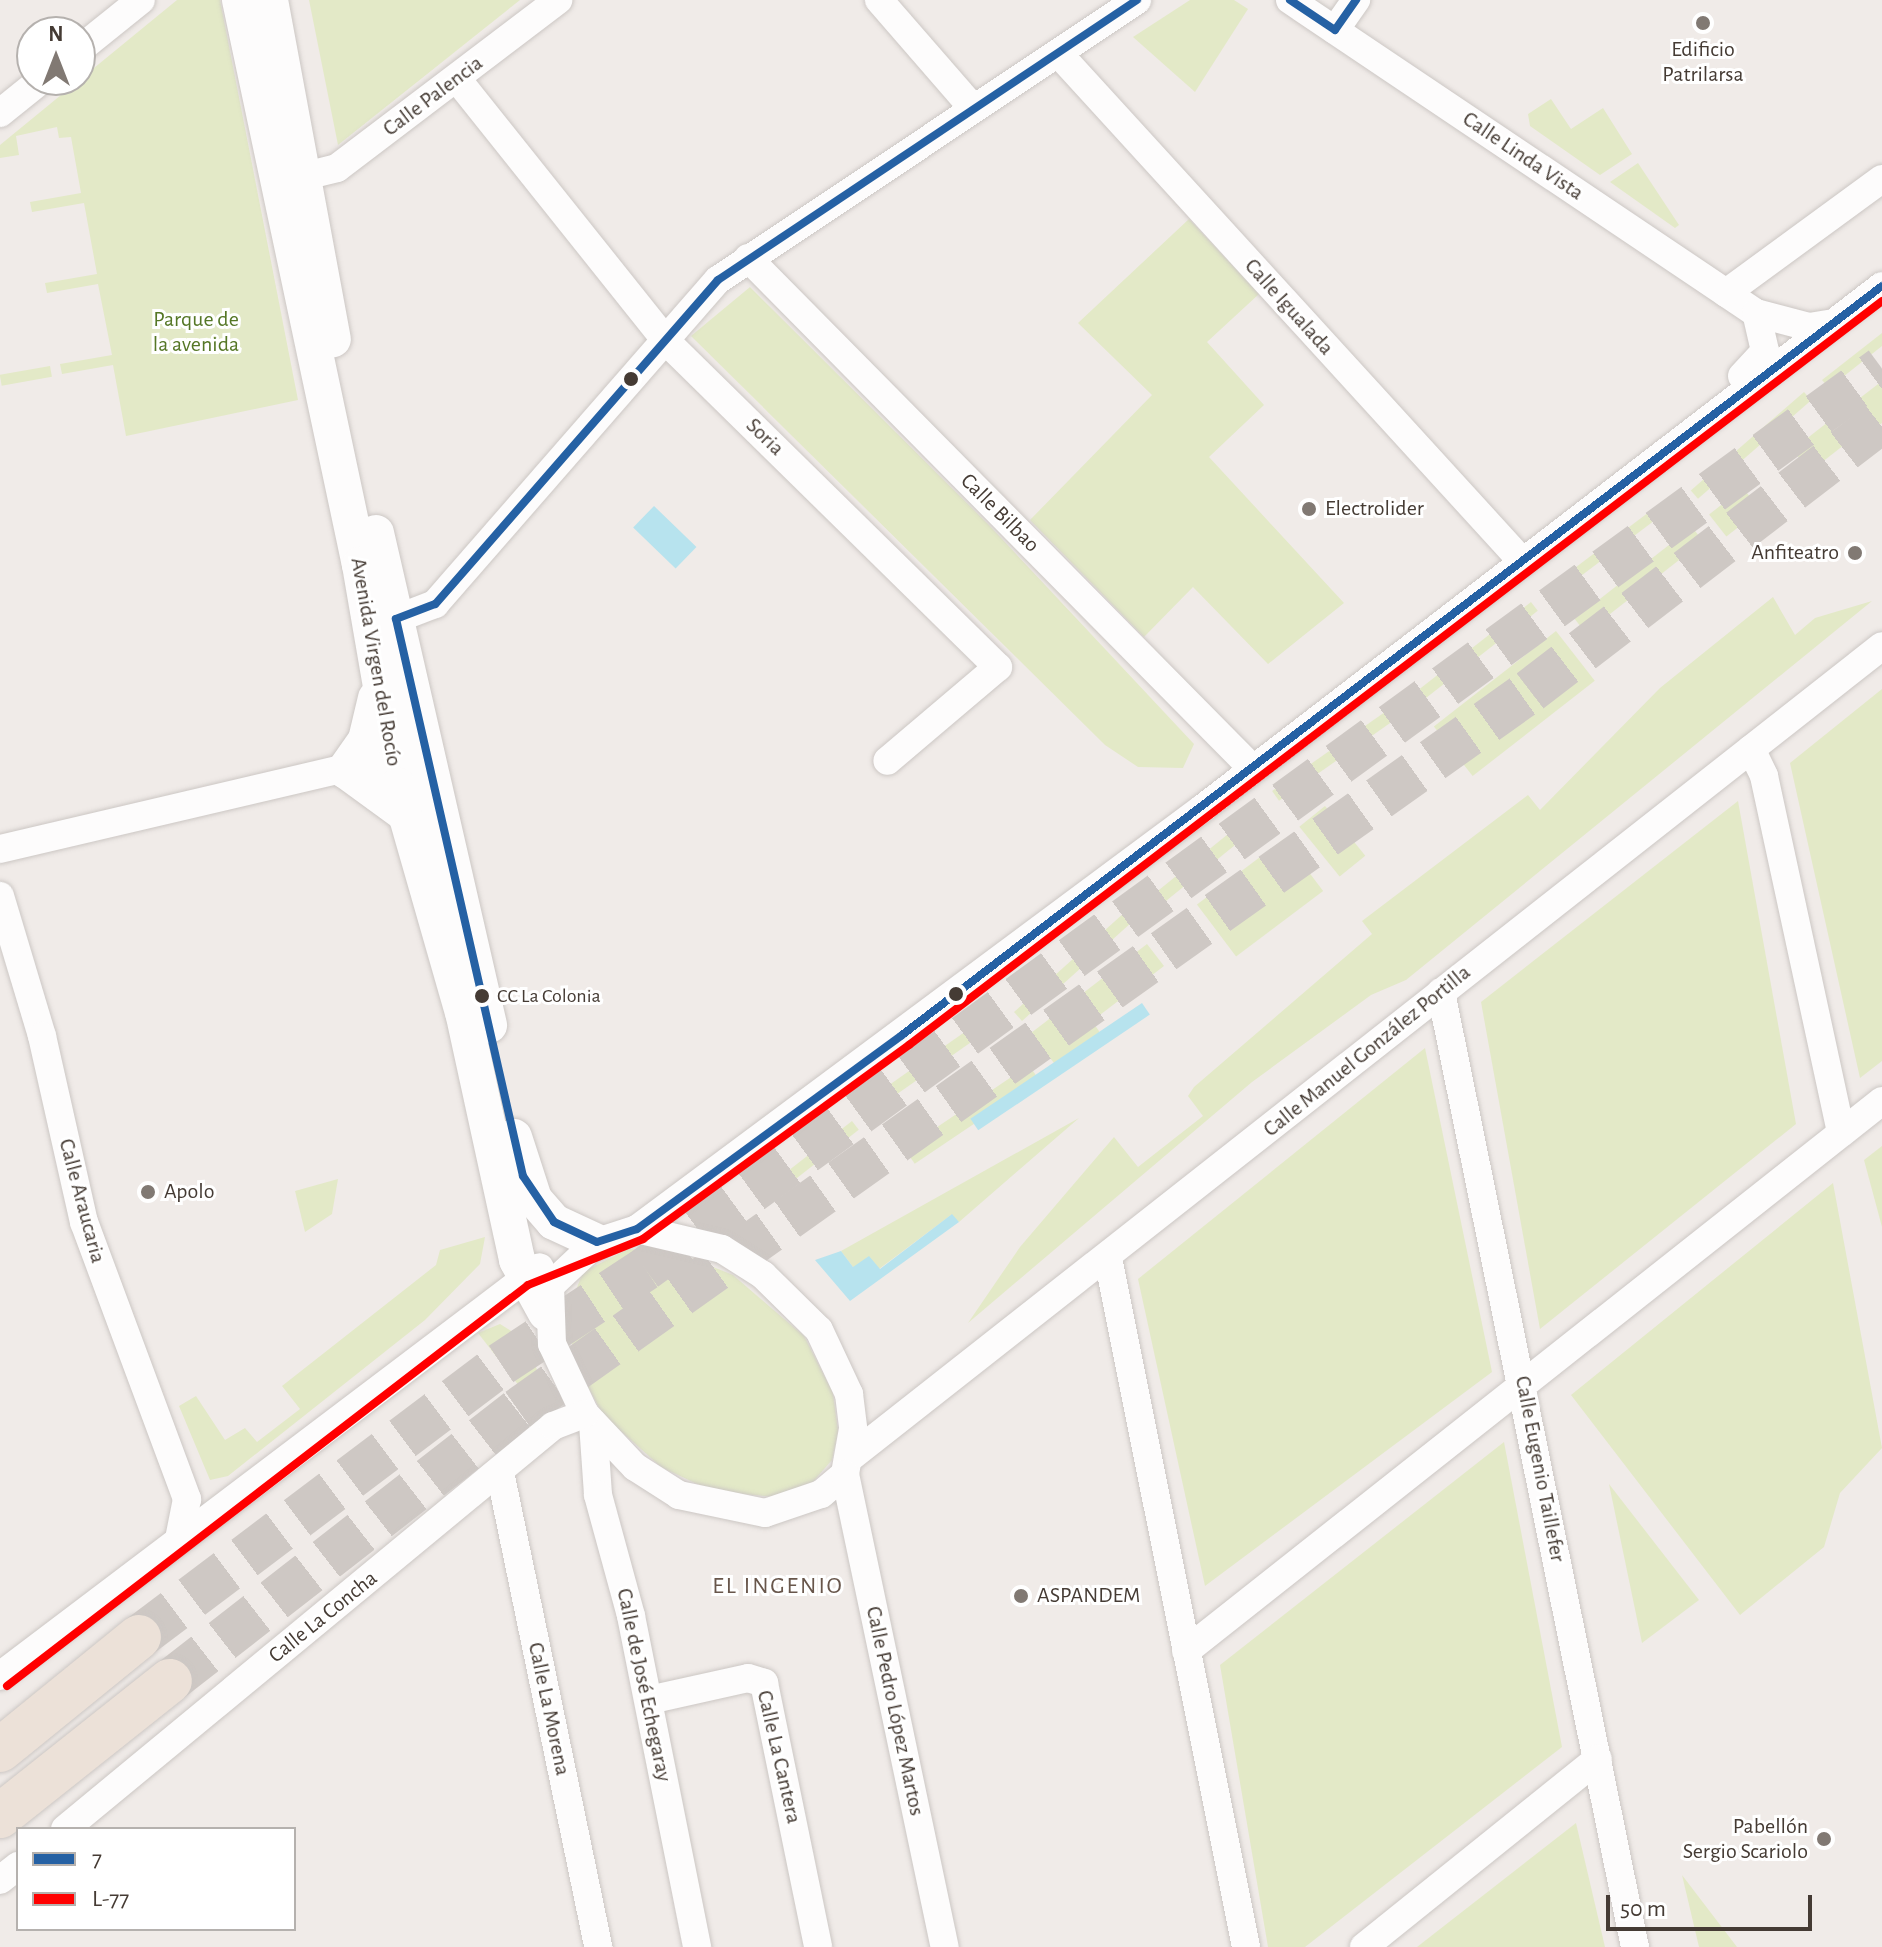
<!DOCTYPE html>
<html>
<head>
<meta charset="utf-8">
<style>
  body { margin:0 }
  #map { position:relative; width:1882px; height:1947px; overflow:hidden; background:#f0ebe8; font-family:"Alegreya Sans",sans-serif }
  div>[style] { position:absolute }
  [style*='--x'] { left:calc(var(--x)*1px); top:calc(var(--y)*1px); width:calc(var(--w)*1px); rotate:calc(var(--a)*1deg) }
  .green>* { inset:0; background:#e3e9c7; transform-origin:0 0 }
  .water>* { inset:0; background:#b7e3ee; transform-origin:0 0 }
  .motorway-tunnel>* { height:44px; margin-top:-22px; transform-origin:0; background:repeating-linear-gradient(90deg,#cec8c4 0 44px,transparent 0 66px) }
  .roads { filter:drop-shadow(0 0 2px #ccc7c4) drop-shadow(0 0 2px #ccc7c4) }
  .minor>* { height:28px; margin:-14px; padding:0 14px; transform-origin:14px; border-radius:14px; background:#fdfcfc }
  .tertiary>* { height:36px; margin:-18px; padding:0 18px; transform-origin:18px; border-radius:18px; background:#fdfcfc }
  .motorway>* { height:44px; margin:-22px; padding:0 22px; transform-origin:22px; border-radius:22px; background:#ece1d8 }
  .bus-1>* { height:8px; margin:-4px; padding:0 4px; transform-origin:4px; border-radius:4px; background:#2561a4 }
  .bus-2>* { height:8px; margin:-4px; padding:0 4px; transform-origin:4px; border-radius:4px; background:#f00 }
  .dots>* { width:22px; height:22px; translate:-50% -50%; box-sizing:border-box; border:4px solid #fff; border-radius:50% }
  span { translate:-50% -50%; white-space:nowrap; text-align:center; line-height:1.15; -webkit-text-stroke:6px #fff; paint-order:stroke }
  .bus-label { font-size:20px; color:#453b34 }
  .left { translate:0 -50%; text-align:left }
  .poi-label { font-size:22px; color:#453b34 }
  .right { translate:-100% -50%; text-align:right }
  .street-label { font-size:22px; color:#453b34 }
  .park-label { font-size:22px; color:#557726 }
  .neighbourhood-label { font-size:24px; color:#68564b; letter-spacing:2px }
  .legend { position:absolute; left:16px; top:1827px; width:280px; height:104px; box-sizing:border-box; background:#fff; border:2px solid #b5b1ae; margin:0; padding:10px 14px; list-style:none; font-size:24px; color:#453b34 }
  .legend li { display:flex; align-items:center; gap:16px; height:40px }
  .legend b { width:40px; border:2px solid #b5b1ae }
  .north { position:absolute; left:16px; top:16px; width:80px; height:80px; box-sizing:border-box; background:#fff; border:2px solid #b5b1ae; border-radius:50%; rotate:0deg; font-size:22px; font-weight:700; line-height:32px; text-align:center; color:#453b34 }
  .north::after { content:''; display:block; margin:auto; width:28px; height:36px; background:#817973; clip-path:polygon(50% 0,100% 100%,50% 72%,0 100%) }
  .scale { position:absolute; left:1606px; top:1895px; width:206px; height:36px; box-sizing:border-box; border:4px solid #453b34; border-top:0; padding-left:10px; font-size:24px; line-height:28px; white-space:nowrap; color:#453b34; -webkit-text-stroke:6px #fff; paint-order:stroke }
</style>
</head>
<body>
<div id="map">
  <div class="green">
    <i style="clip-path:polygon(177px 0,220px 0,298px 400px,126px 436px,113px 365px,62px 374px,60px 364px,112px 355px,98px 284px,47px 293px,45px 283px,97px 274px,84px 203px,32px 212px,30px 202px,81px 193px,71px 137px,59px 138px,57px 127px,16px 136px,19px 155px,0 158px,0 145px)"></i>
    <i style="clip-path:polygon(309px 0,520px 0,338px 145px)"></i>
    <i style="clip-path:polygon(1190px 0,1234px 0,1248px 9px,1195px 92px,1133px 37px)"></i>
    <i style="clip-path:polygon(1551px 99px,1571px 129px,1603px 108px,1632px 154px,1600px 175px,1530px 126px,1528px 114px)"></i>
    <i style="clip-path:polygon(1638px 163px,1679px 225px,1675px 228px,1610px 182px)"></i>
    <i style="clip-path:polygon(1189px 219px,1259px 294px,1207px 342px,1264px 405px,1209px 457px,1344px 603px,1268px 664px,1193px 587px,1144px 637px,1030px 520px,1152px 395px,1078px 323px)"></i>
    <i style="clip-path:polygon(750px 287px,988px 524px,1194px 744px,1183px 768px,1138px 767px,1105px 745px,691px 336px)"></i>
    <i style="clip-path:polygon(1882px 333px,1882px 346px,1829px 388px,1822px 380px)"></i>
    <i style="left:50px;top:366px;width:11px;height:51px;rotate:80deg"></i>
    <i style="clip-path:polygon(1882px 381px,1882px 423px,1867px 435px,1847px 408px)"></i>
    <i style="left:1804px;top:392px;width:11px;height:150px;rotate:49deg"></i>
    <i style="left:1828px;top:422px;width:28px;height:45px;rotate:52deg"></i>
    <i style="left:1743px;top:488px;width:28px;height:43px;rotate:52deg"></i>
    <i style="left:1669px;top:497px;width:10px;height:152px;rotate:53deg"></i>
    <i style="left:1692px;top:527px;width:18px;height:149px;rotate:52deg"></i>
    <i style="clip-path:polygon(1773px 597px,1795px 635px,1815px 618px,1872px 601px,1406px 980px,1371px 995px,1252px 1082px,968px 1323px,1020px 1247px,1114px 1137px,1138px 1167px,1203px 1116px,1188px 1096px,1194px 1087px,1372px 934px,1362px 921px,1528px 795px,1540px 810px,1660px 688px)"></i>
    <i style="left:1531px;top:602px;width:11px;height:150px;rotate:52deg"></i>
    <i style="left:1556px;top:631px;width:63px;height:155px;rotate:52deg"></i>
    <i style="clip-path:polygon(1882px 689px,1882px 1061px,1860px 1078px,1790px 763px)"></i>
    <i style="left:1395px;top:705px;width:12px;height:150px;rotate:55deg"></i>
    <i style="clip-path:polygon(1738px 801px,1796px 1124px,1540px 1329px,1481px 1002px)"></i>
    <i style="left:1325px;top:806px;width:64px;height:33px;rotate:51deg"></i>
    <i style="left:1259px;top:809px;width:13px;height:149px;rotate:51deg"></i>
    <i style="left:1284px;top:839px;width:65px;height:109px;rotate:53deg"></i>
    <i style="left:1124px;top:913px;width:12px;height:148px;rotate:48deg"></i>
    <i style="clip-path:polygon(1147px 944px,1164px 966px,1092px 1021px,1101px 1034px,1057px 1067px,1031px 1033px)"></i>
    <i style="left:989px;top:1015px;width:12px;height:148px;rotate:55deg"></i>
    <i style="clip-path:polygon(1425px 1048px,1492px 1372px,1205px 1586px,1138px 1279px)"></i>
    <i style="left:1029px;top:1065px;width:18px;height:150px;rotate:56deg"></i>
    <i style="clip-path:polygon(1079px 1118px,959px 1222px,951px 1215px,879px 1269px,853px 1267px,841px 1251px)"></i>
    <i style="left:852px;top:1121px;width:11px;height:115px;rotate:52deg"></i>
    <i style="clip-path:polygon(1882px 1146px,1882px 1227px,1864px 1160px)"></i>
    <i style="clip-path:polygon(338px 1179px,332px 1214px,305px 1232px,295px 1191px)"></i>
    <i style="clip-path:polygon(1833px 1183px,1882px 1448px,1840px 1493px,1824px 1547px,1740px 1615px,1571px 1395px)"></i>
    <i style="clip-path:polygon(485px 1237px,480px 1264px,425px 1320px,228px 1476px,210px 1480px,179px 1406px,196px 1396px,225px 1440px,245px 1428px,257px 1442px,300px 1409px,282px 1386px,436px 1265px,440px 1250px)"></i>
    <i style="clip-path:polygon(628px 1249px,676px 1252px,733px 1275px,804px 1336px,833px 1393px,838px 1431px,832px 1460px,811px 1484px,776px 1497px,712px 1491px,661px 1467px,603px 1415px,575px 1362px,567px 1313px,583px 1272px)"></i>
    <i style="clip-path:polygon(500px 1324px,526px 1340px,550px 1405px,540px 1413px,478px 1333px)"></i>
    <i style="clip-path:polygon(1504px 1442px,1562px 1747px,1305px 1947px,1268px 1947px,1220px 1665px)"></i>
    <i style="clip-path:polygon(1609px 1484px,1699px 1600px,1642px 1643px)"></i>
    <i style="clip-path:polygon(1576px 1823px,1605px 1947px,1417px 1947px)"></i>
    <i style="clip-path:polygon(1682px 1875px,1737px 1947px,1699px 1947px)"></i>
  </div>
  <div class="water">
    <i style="left:654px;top:506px;width:59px;height:30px;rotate:44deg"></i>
    <i style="left:1142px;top:1003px;width:14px;height:207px;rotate:56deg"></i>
    <i style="clip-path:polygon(952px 1214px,959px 1222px,850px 1301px,815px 1260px,841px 1251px,853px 1267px,869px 1256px,880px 1269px)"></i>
  </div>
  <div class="motorway-tunnel">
    <i style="--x:139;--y:1637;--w:453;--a:-37"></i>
    <i style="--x:501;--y:1364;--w:173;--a:-33.4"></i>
    <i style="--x:645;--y:1269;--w:1530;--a:-36.07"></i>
    <i style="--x:170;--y:1681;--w:441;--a:-37.9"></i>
    <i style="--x:518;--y:1410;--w:1241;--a:-35.39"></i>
    <i style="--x:1530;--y:691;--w:444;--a:-37.5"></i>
  </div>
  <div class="roads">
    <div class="minor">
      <i style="--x:879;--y:0;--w:142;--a:49"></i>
      <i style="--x:1290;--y:0;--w:561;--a:33.89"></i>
      <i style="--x:1756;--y:313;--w:55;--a:14.8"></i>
      <i style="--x:1809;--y:327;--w:25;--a:-9"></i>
      <i style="--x:1335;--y:30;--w:37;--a:-55"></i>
      <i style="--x:80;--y:49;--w:78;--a:-38.8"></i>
      <i style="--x:1058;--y:53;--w:687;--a:47.6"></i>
      <i style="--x:457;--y:79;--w:337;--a:51.4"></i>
      <i style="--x:667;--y:342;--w:464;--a:44.5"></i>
      <i style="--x:998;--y:667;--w:145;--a:139.7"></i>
      <i style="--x:0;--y:113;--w:53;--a:-38.8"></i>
      <i style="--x:301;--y:177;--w:37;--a:-14"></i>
      <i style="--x:337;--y:168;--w:278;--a:-37.2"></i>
      <i style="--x:748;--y:258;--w:717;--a:45.34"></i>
      <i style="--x:1726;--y:293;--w:193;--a:-36.2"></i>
      <i style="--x:1742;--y:376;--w:34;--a:-47"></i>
      <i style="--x:1765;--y:351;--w:39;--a:-103"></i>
      <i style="--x:396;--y:619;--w:42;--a:-21"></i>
      <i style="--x:435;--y:604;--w:430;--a:-48.9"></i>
      <i style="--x:718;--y:280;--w:504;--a:-33.75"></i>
      <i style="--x:1751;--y:749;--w:30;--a:64"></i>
      <i style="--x:1764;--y:776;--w:365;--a:77.8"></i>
      <i style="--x:0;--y:849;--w:403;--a:-13.2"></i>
      <i style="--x:0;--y:896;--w:146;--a:73.3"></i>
      <i style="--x:42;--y:1036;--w:191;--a:77.3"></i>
      <i style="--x:84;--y:1222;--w:296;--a:69.6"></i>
      <i style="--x:187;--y:1499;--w:41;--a:101.3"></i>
      <i style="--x:1441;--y:992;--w:975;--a:78.52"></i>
      <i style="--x:637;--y:1229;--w:705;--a:-36.64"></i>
      <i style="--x:1203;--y:808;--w:856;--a:-37.55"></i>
      <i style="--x:637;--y:1229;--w:87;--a:13.2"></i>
      <i style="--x:722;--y:1249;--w:49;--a:32.4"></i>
      <i style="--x:763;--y:1275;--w:78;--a:44.5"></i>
      <i style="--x:819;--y:1330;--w:71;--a:64.9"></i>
      <i style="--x:849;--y:1394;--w:35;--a:83"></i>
      <i style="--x:853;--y:1429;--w:46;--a:100.1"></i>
      <i style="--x:845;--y:1474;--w:31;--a:140"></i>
      <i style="--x:821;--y:1494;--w:59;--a:161.3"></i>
      <i style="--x:765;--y:1513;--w:88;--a:-168.2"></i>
      <i style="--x:679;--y:1495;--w:52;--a:-147.5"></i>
      <i style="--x:635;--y:1467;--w:73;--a:-133.3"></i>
      <i style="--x:585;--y:1414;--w:77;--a:-115.2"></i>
      <i style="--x:552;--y:1344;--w:58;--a:-92"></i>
      <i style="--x:550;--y:1286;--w:64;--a:-43.1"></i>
      <i style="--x:597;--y:1242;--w:42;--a:-18"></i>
      <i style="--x:1108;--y:1258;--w:703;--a:78.67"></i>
      <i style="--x:593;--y:1423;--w:72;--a:86"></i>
      <i style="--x:598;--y:1495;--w:125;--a:74.7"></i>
      <i style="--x:631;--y:1616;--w:338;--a:78.7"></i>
      <i style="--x:852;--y:1456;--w:1310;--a:-38.18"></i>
      <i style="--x:500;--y:1472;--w:485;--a:78.3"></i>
      <i style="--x:845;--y:1474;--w:483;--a:78.1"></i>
      <i style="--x:1186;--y:1651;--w:887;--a:-38.32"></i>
      <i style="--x:0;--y:1676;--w:677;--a:-37.14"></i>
      <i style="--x:649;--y:1700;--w:101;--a:-12.5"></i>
      <i style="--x:748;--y:1678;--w:17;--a:17"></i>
      <i style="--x:764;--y:1683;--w:269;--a:78.4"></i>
      <i style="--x:65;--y:1829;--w:633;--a:-39.55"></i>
      <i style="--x:553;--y:1426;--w:34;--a:-21"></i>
      <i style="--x:0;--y:1880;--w:23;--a:-38"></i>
      <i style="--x:1364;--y:1947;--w:300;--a:-38.8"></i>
    </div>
    <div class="tertiary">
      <i style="--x:240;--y:0;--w:578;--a:78.01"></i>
      <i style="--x:360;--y:565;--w:224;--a:80.2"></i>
      <i style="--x:398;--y:786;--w:235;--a:74"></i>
      <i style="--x:463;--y:1012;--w:254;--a:77.7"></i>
      <i style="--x:517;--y:1260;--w:60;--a:61.3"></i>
      <i style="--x:270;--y:0;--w:345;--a:79.5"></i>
      <i style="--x:376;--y:533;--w:505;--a:77.06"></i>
      <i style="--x:376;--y:698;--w:43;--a:103.4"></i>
      <i style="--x:366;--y:740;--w:37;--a:125"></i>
      <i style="--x:345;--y:770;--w:73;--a:36.1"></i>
      <i style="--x:514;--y:1137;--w:65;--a:72.1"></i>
      <i style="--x:534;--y:1199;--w:30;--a:49"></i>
      <i style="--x:554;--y:1222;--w:47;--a:24.9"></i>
    </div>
    <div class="motorway">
      <i style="--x:0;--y:1750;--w:179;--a:-39.1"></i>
      <i style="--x:0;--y:1816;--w:217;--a:-38.5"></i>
    </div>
  </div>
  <div class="bus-1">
    <i style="--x:1137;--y:0;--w:504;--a:146.25"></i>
    <i style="--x:718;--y:280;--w:430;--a:131.1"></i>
    <i style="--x:435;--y:604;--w:42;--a:159"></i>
    <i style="--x:396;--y:619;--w:571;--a:77.16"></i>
    <i style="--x:523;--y:1176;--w:55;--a:56"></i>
    <i style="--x:554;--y:1222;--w:47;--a:24.9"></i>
    <i style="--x:597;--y:1242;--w:42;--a:-18"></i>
    <i style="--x:637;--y:1229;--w:328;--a:-36.2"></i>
    <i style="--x:902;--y:1035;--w:1233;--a:-37.39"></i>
    <i style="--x:1290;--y:0;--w:54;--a:33.7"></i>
    <i style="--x:1335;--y:30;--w:37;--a:-55"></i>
  </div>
  <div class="bus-2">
    <i style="--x:7;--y:1686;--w:657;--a:-37.58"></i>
    <i style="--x:528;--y:1285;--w:124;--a:-21.8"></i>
    <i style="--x:643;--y:1239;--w:329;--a:-36.1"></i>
    <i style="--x:909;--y:1045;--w:1225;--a:-37.4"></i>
  </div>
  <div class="dots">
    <i style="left:1703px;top:23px;background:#817973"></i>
    <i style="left:631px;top:379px;background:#453b34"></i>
    <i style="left:1309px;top:509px;background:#817973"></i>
    <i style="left:1855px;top:553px;background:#817973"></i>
    <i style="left:956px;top:994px;background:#453b34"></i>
    <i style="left:482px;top:996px;background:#453b34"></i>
    <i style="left:148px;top:1192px;background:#817973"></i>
    <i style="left:1021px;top:1596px;background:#817973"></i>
    <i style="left:1824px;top:1839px;background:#817973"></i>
  </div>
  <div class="bus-label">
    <span class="left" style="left:497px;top:996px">CC La Colonia</span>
  </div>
  <div class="poi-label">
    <span style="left:1703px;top:62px">Edificio<br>Patrilarsa</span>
    <span class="left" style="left:1325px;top:509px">Electrolider</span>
    <span class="right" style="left:1839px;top:553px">Anfiteatro</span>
    <span class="left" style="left:164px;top:1192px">Apolo</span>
    <span class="left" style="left:1037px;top:1596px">ASPANDEM</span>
    <span class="right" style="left:1808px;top:1839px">Pabellón<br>Sergio Scariolo</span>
  </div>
  <div class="street-label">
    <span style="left:433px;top:96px;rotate:-37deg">Calle Palencia</span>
    <span style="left:1523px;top:156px;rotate:34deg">Calle Linda Vista</span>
    <span style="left:1289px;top:307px;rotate:48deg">Calle Igualada</span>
    <span style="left:765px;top:437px;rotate:44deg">Soria</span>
    <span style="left:1000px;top:513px;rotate:45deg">Calle Bilbao</span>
    <span style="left:376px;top:662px;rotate:80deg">Avenida Virgen del Rocío</span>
    <span style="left:1367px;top:1051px;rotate:-39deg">Calle Manuel González Portilla</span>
    <span style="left:82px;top:1201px;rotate:75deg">Calle Araucaria</span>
    <span style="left:1540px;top:1469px;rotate:79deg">Calle Eugenio Taillefer</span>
    <span style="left:323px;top:1617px;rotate:-39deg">Calle La Concha</span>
    <span style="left:644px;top:1685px;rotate:78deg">Calle de José Echegaray</span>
    <span style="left:549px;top:1709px;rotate:78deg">Calle La Morena</span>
    <span style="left:895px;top:1711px;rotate:78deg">Calle Pedro López Martos</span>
    <span style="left:779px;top:1757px;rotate:77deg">Calle La Cantera</span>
  </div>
  <div class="park-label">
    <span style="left:196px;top:332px">Parque de<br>la avenida</span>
  </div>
  <div class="neighbourhood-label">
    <span style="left:778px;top:1587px">EL INGENIO</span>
  </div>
  <ul class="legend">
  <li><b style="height:10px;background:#2561a4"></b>7</li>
  <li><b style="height:10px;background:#f00"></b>L-77</li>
  </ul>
  <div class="north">N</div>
  <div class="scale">50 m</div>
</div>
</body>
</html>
